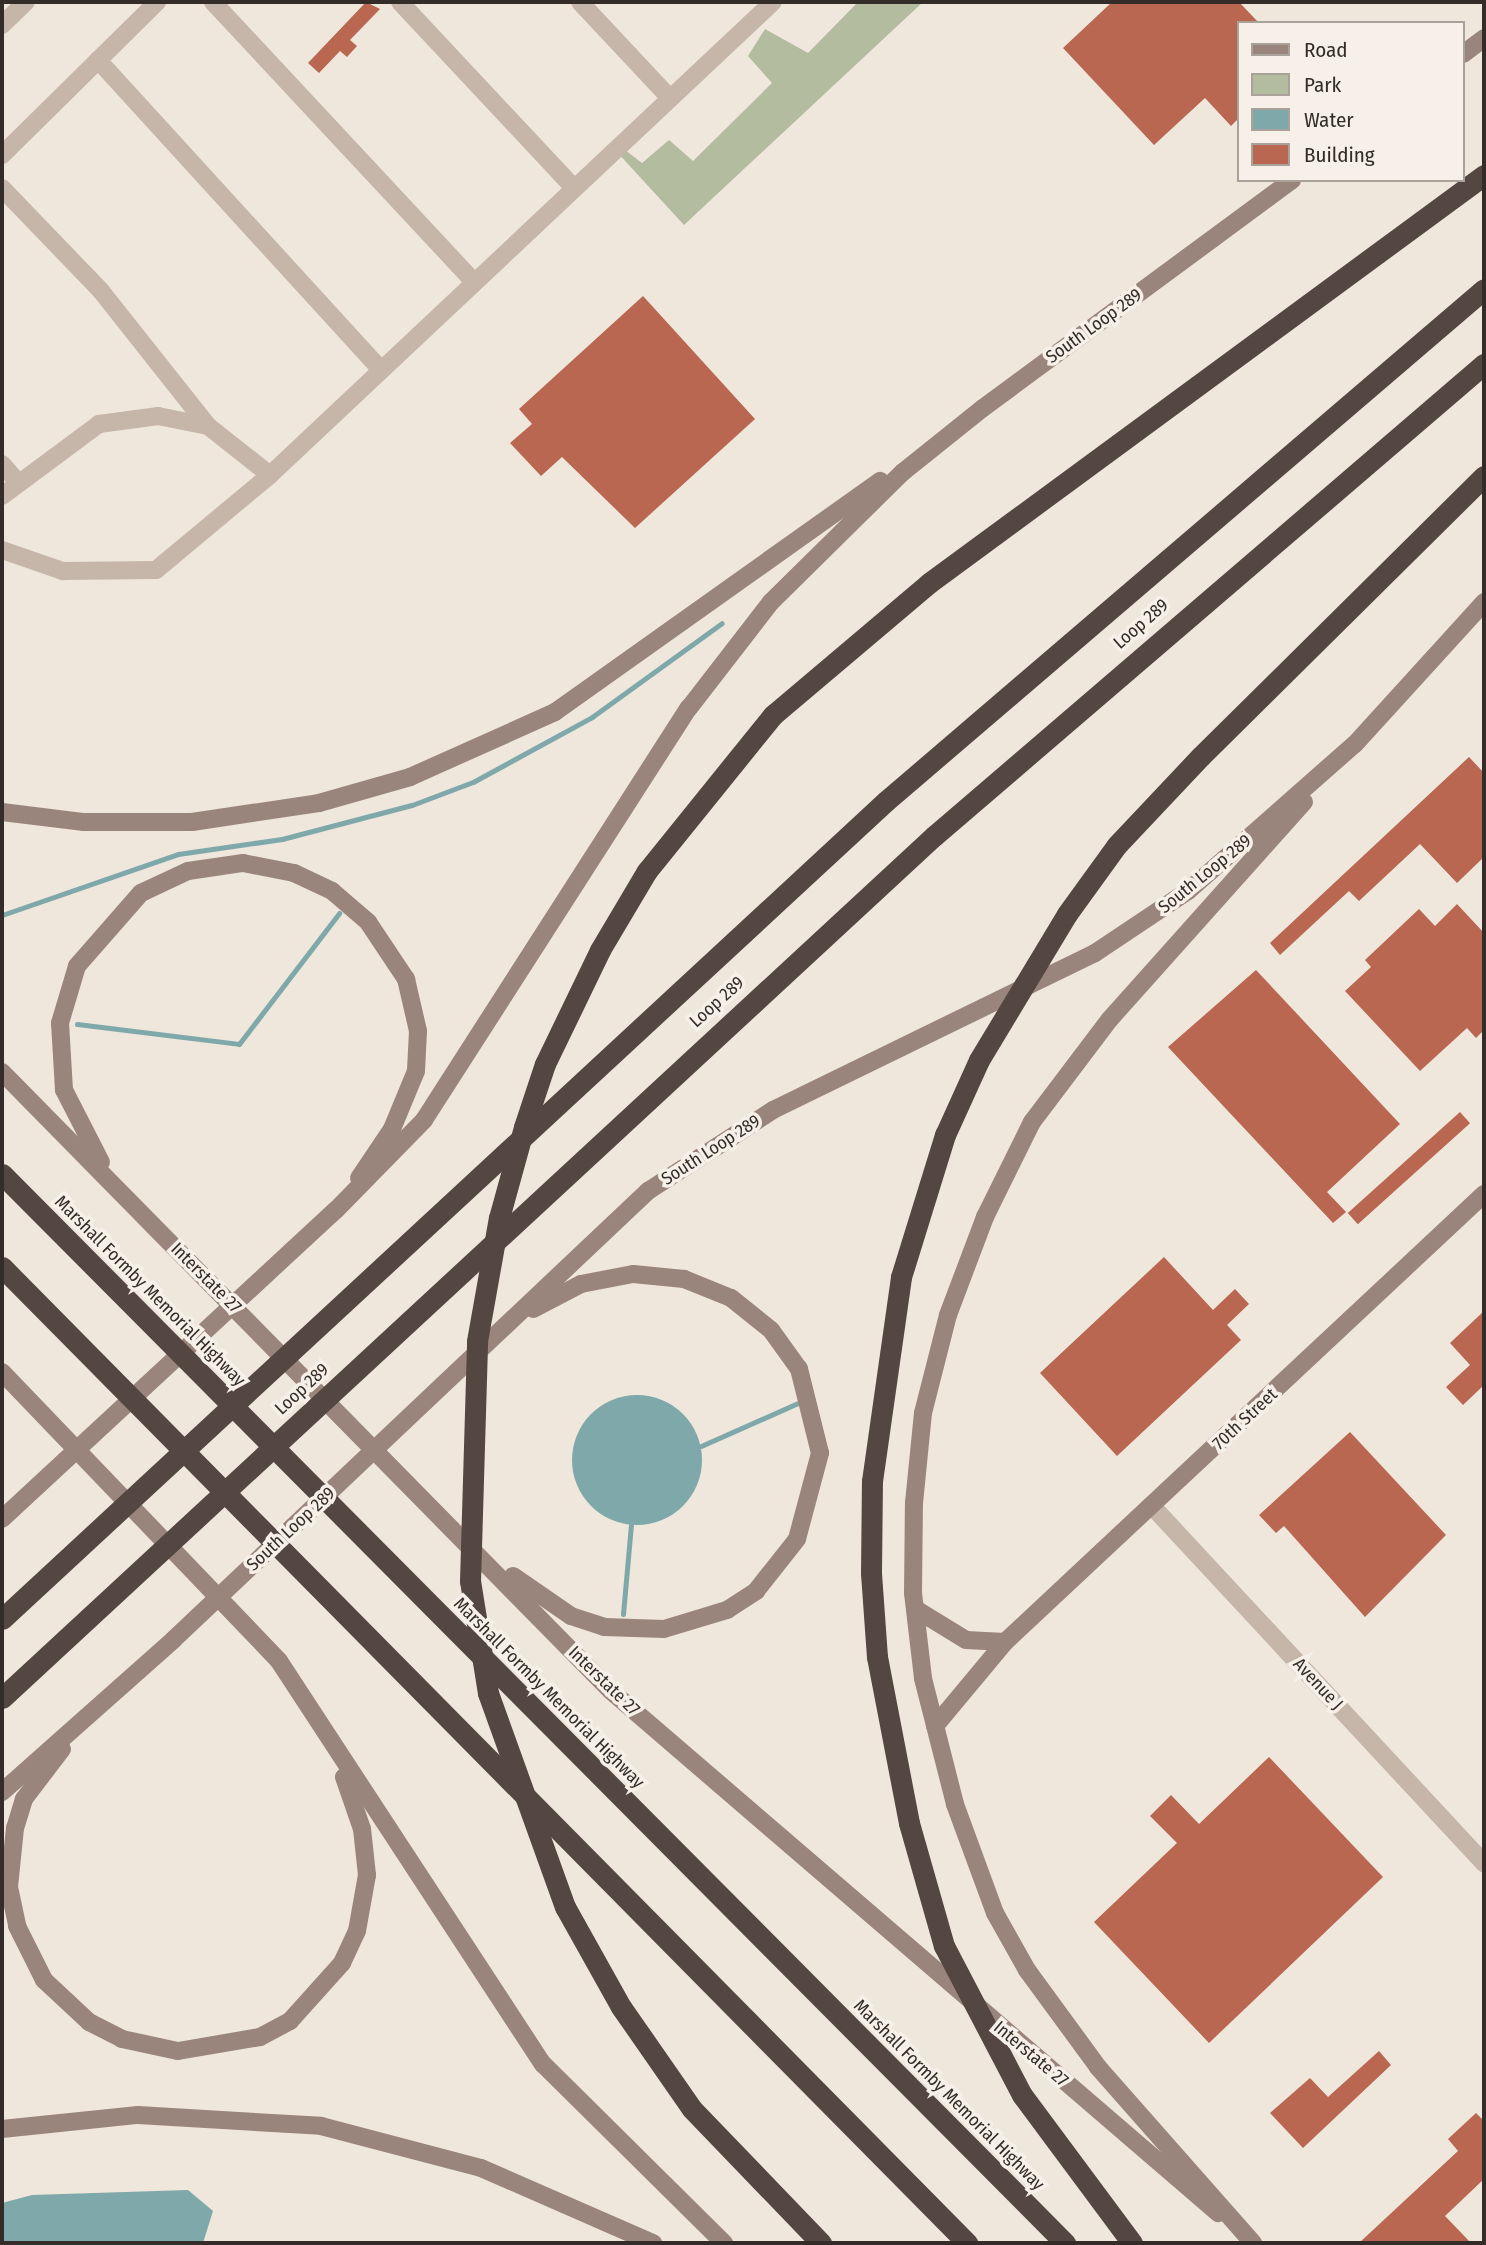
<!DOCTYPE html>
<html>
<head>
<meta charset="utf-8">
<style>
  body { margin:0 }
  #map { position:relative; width:1486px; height:2245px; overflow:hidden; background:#efe6dc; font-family:"Fira Sans Condensed",sans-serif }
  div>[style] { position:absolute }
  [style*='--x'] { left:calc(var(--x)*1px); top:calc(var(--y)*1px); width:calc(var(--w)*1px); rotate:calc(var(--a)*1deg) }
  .green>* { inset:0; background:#b3bc9e }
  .water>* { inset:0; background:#7ea8a9 }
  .round { border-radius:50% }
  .stream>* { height:5px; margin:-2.5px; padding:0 2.5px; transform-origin:2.5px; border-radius:2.5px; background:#7ea8a9 }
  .building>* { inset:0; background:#b96750; transform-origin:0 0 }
  .street>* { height:18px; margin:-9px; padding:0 9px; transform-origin:9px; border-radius:9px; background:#c6b6a9 }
  .secondary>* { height:18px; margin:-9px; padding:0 9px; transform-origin:9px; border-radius:9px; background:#99857b }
  .highway>* { height:21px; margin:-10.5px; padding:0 10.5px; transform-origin:10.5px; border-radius:10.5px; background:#544640 }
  span { translate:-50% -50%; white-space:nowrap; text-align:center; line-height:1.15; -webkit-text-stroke:7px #f7f0e8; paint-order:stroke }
  .street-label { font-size:18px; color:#342c28 }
  .frame { position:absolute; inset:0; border:4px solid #342c28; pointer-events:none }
  .legend { position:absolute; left:1237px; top:21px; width:228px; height:161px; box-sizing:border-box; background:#f7f0e8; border:2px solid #a9a29b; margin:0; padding:9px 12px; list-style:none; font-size:21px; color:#342c28 }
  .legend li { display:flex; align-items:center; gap:14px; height:35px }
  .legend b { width:35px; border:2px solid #a9a29b }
</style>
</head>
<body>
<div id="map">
  <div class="green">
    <i style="clip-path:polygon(858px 2px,923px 2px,684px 225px,616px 151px,621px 147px,642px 163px,669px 140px,693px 161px,772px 83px,748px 56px,765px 29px,808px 53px)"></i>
  </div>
  <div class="water">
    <i class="round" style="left:572px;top:1395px;width:130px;height:130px"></i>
    <i style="clip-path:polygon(188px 2190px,213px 2211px,203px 2243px,2px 2243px,2px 2203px,32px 2195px)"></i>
  </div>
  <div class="stream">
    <i style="--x:2;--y:915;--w:186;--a:-19.1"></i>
    <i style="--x:178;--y:854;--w:105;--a:-8.2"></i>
    <i style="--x:282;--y:839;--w:134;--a:-14.7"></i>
    <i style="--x:412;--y:805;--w:65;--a:-20.7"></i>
    <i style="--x:473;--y:782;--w:136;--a:-28.6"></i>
    <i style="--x:592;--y:717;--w:160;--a:-35.9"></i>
    <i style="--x:77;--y:1024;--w:163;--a:7"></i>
    <i style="--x:239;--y:1044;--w:165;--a:-52.6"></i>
    <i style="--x:701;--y:1446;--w:106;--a:-23.9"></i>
    <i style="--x:623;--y:1614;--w:89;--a:-84.9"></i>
  </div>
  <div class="building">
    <i style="clip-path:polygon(366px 2px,380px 9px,350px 40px,357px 46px,347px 57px,340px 51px,319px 73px,308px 63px)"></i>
    <i style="clip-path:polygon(1112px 2px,1239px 2px,1259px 23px,1239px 23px,1239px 118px,1231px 126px,1205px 98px,1154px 145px,1063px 48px)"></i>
    <i style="clip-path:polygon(643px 296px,755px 419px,635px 528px,562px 457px,541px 476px,510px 443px,532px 424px,519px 409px)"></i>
    <i style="clip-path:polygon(1469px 757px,1484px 773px,1484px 857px,1457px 883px,1420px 844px,1359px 901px,1349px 891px,1280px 955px,1270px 943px)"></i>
    <i style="clip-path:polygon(1457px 904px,1484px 933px,1484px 1030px,1476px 1038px,1467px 1028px,1420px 1071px,1345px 991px,1371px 967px,1365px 960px,1419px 909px,1435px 926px)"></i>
    <i style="clip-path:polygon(1256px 970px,1400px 1124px,1327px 1192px,1346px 1212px,1333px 1223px,1168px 1047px)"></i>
    <i style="left:1460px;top:1112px;width:15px;height:151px;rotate:48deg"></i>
    <i style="clip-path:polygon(1164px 1257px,1213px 1310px,1235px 1289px,1249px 1304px,1227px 1325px,1241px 1340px,1117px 1456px,1040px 1373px)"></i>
    <i style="clip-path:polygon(1484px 1311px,1484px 1385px,1463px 1405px,1446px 1387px,1470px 1365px,1450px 1343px)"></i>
    <i style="clip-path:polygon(1350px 1432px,1446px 1535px,1365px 1617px,1284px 1526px,1276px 1533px,1259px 1515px)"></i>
    <i style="clip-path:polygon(1269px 1757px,1383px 1877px,1209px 2043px,1094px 1922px,1177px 1843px,1150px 1816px,1171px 1795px,1199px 1824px)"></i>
    <i style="clip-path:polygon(1379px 2051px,1391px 2065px,1303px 2148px,1270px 2113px,1310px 2078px,1328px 2097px)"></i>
    <i style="clip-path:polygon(1476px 2113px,1484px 2121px,1484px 2179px,1445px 2216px,1471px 2243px,1359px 2243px,1458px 2151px,1448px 2139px)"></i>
  </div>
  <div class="street">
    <i style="--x:213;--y:2;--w:383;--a:47"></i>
    <i style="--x:400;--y:2;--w:252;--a:46.9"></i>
    <i style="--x:580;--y:2;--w:130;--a:46.9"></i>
    <i style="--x:2;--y:25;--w:33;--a:-44"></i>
    <i style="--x:98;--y:60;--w:417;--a:47.6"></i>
    <i style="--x:2;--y:155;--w:218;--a:-44.6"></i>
    <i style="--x:2;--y:188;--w:143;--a:46.1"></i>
    <i style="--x:101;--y:291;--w:172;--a:51.6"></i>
    <i style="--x:2;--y:464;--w:21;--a:49"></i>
    <i style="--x:2;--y:496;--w:121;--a:-36.6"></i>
    <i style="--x:99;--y:424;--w:60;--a:-7.7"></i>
    <i style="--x:158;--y:416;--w:51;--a:11.3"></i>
    <i style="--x:208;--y:426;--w:79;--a:38.3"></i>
    <i style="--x:2;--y:550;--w:65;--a:19"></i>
    <i style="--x:63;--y:571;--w:93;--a:-0.6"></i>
    <i style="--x:156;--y:570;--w:148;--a:-39.8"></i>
    <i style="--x:270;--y:475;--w:690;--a:-43.24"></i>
    <i style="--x:1152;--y:1506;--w:488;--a:47.1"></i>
  </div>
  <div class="secondary">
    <i style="--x:1463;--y:54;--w:26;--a:-37"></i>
    <i style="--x:2;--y:812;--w:83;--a:7"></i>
    <i style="--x:84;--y:822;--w:108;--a:0"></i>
    <i style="--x:192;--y:822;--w:128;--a:-8.5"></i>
    <i style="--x:319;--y:803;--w:95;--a:-15.9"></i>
    <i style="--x:410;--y:777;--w:159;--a:-24.1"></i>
    <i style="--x:555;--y:712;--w:399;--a:-35.4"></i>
    <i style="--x:2;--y:1072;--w:868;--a:45.47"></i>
    <i style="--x:611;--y:1691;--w:801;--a:40.69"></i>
    <i style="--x:101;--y:1162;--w:81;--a:-117.2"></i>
    <i style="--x:64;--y:1090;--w:67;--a:-93.4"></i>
    <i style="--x:60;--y:1023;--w:59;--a:-73.4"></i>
    <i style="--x:77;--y:966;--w:97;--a:-48.8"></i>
    <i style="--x:141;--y:893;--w:52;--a:-25.1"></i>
    <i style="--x:188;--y:871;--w:56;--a:-8.3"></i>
    <i style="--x:243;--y:863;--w:52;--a:11.1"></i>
    <i style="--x:294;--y:873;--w:42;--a:25.3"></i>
    <i style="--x:332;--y:891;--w:48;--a:40.7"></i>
    <i style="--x:368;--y:922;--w:69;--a:56.3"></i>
    <i style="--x:406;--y:979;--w:53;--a:77"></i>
    <i style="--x:418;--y:1031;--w:40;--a:92.9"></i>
    <i style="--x:416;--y:1071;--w:63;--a:112.5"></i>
    <i style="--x:392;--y:1129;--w:59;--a:124"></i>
    <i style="--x:2;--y:1372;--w:400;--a:46.2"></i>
    <i style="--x:279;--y:1661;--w:482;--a:56.8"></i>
    <i style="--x:543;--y:2064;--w:255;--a:44.7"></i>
    <i style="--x:2;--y:1519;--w:455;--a:-42.8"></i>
    <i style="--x:336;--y:1210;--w:126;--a:-45.6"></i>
    <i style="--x:424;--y:1120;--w:490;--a:-57.3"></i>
    <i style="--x:689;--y:708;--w:134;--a:-52.3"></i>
    <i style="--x:771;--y:602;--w:185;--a:-44.6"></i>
    <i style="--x:903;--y:472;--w:102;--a:-38.7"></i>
    <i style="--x:983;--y:408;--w:384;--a:-36.4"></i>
    <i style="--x:513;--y:1576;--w:70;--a:34.6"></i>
    <i style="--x:571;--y:1616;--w:35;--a:18"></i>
    <i style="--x:604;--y:1627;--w:60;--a:1.9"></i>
    <i style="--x:664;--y:1629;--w:66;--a:-16.8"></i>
    <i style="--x:727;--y:1610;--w:35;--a:-33"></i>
    <i style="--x:756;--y:1591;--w:66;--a:-51.7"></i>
    <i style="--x:797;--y:1539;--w:89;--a:-75"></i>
    <i style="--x:820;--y:1453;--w:87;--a:-104"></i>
    <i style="--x:799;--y:1369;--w:48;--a:-125.7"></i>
    <i style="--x:771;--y:1330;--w:51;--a:-141.3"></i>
    <i style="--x:731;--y:1298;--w:51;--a:-158"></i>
    <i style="--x:684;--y:1279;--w:51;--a:-174.4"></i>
    <i style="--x:633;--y:1274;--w:53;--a:169.1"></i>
    <i style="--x:581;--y:1284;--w:54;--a:152.5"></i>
    <i style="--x:917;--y:1610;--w:57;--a:31.5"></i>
    <i style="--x:966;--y:1640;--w:39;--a:3"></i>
    <i style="--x:935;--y:1726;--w:109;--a:-50.2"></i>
    <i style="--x:1005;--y:1642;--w:656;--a:-43.08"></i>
    <i style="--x:62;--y:1749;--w:63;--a:127.2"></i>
    <i style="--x:24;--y:1799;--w:30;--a:107"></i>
    <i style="--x:15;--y:1828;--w:59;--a:95.8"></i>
    <i style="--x:9;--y:1887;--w:40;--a:78"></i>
    <i style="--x:17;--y:1926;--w:60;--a:63.4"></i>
    <i style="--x:44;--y:1980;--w:62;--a:43"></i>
    <i style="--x:89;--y:2022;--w:37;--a:27"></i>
    <i style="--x:122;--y:2039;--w:57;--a:12.1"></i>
    <i style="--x:178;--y:2051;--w:83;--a:-9.7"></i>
    <i style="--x:260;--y:2037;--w:34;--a:-28"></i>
    <i style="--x:290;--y:2021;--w:78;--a:-48.1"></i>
    <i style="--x:342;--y:1963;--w:35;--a:-65"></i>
    <i style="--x:357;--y:1931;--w:57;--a:-79.9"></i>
    <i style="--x:367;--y:1875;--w:46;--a:-96.2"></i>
    <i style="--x:362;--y:1829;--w:55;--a:-109.1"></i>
    <i style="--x:2;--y:1792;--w:229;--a:-41.6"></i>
    <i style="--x:173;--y:1640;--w:654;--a:-43.39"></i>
    <i style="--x:648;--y:1191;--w:149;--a:-32.9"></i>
    <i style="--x:773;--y:1110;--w:358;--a:-26"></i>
    <i style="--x:1095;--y:953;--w:112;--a:-33.7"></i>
    <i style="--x:1188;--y:891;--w:222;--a:-41.4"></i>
    <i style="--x:1355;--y:744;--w:192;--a:-47.7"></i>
    <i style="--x:2;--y:2129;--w:137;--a:-5.9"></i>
    <i style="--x:138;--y:2115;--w:183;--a:3.4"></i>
    <i style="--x:321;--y:2126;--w:165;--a:14.7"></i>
    <i style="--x:481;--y:2168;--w:188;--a:23.6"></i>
    <i style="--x:1253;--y:2243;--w:235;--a:-131.4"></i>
    <i style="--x:1098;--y:2067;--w:120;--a:-126.2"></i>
    <i style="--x:1027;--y:1970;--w:65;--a:-119.3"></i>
    <i style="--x:995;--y:1913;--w:116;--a:-110.2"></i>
    <i style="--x:955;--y:1804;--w:130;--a:-104.3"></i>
    <i style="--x:923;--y:1678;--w:86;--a:-96.7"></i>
    <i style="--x:913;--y:1593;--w:90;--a:-89.4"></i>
    <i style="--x:914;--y:1503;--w:90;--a:-84.3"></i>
    <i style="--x:923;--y:1413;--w:101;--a:-75.7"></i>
    <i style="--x:948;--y:1315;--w:105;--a:-69.3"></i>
    <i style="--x:985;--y:1217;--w:106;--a:-63.7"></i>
    <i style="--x:1032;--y:1122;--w:129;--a:-52.9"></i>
    <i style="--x:1110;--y:1019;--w:291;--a:-48.2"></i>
  </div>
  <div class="highway">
    <i style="--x:2;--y:1174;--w:1508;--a:45.16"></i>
    <i style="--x:2;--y:1267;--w:1373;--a:45.32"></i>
    <i style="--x:2;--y:1619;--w:1204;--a:-42.78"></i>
    <i style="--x:886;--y:801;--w:787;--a:-40.57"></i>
    <i style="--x:2;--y:1698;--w:1270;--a:-42.77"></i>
    <i style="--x:934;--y:836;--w:725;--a:-40.64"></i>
    <i style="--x:821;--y:2243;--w:186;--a:-133.9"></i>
    <i style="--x:692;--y:2109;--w:124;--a:-124.8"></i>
    <i style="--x:621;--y:2007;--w:115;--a:-119.2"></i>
    <i style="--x:565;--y:1907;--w:227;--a:-109.8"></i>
    <i style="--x:488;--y:1693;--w:113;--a:-99.1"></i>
    <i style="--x:470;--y:1581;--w:240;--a:-88.3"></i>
    <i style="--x:477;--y:1341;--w:125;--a:-79.9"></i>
    <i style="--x:499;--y:1218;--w:94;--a:-74.6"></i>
    <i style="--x:524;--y:1127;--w:66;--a:-71.6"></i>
    <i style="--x:545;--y:1064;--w:127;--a:-64.2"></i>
    <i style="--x:600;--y:950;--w:92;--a:-59.3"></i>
    <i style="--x:647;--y:871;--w:201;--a:-51.1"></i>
    <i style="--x:773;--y:715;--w:204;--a:-40.2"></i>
    <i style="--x:929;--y:583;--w:689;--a:-36.32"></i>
    <i style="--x:1132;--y:2243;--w:184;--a:-126.6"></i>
    <i style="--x:1022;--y:2095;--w:168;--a:-117.6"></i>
    <i style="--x:944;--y:1946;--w:128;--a:-105.9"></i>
    <i style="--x:909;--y:1823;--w:169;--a:-100.9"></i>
    <i style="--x:877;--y:1657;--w:84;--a:-94.1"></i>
    <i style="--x:871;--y:1573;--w:92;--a:-89.4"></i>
    <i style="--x:872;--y:1481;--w:206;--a:-81.9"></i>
    <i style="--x:901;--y:1277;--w:149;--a:-72.8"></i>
    <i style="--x:945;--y:1135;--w:82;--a:-65.6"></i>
    <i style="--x:979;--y:1060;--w:170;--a:-58.9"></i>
    <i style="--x:1067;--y:914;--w:85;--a:-54.1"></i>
    <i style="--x:1117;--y:845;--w:122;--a:-46.7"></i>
    <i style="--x:1201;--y:756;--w:398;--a:-44.7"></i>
  </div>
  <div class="street-label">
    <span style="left:1094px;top:326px;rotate:-36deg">South Loop 289</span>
    <span style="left:1141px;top:624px;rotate:-41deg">Loop 289</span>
    <span style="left:1205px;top:874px;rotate:-39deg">South Loop 289</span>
    <span style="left:717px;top:1002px;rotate:-42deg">Loop 289</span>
    <span style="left:711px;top:1150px;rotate:-33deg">South Loop 289</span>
    <span style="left:206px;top:1278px;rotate:45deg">Interstate 27</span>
    <span style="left:150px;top:1291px;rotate:45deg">Marshall Formby Memorial Highway</span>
    <span style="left:302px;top:1389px;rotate:-43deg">Loop 289</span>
    <span style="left:1245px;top:1419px;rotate:-43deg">70th Street</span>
    <span style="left:291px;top:1529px;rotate:-43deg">South Loop 289</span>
    <span style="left:604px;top:1681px;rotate:44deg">Interstate 27</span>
    <span style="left:1318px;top:1684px;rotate:47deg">Avenue J</span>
    <span style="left:549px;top:1693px;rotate:45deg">Marshall Formby Memorial Highway</span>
    <span style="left:1031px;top:2054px;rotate:40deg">Interstate 27</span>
    <span style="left:949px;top:2095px;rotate:45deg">Marshall Formby Memorial Highway</span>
  </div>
  <div class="frame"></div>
  <ul class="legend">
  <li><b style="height:9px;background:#99857b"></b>Road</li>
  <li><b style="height:19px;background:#b3bc9e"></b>Park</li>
  <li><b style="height:19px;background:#7ea8a9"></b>Water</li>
  <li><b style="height:19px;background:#b96750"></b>Building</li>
  </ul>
</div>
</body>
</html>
